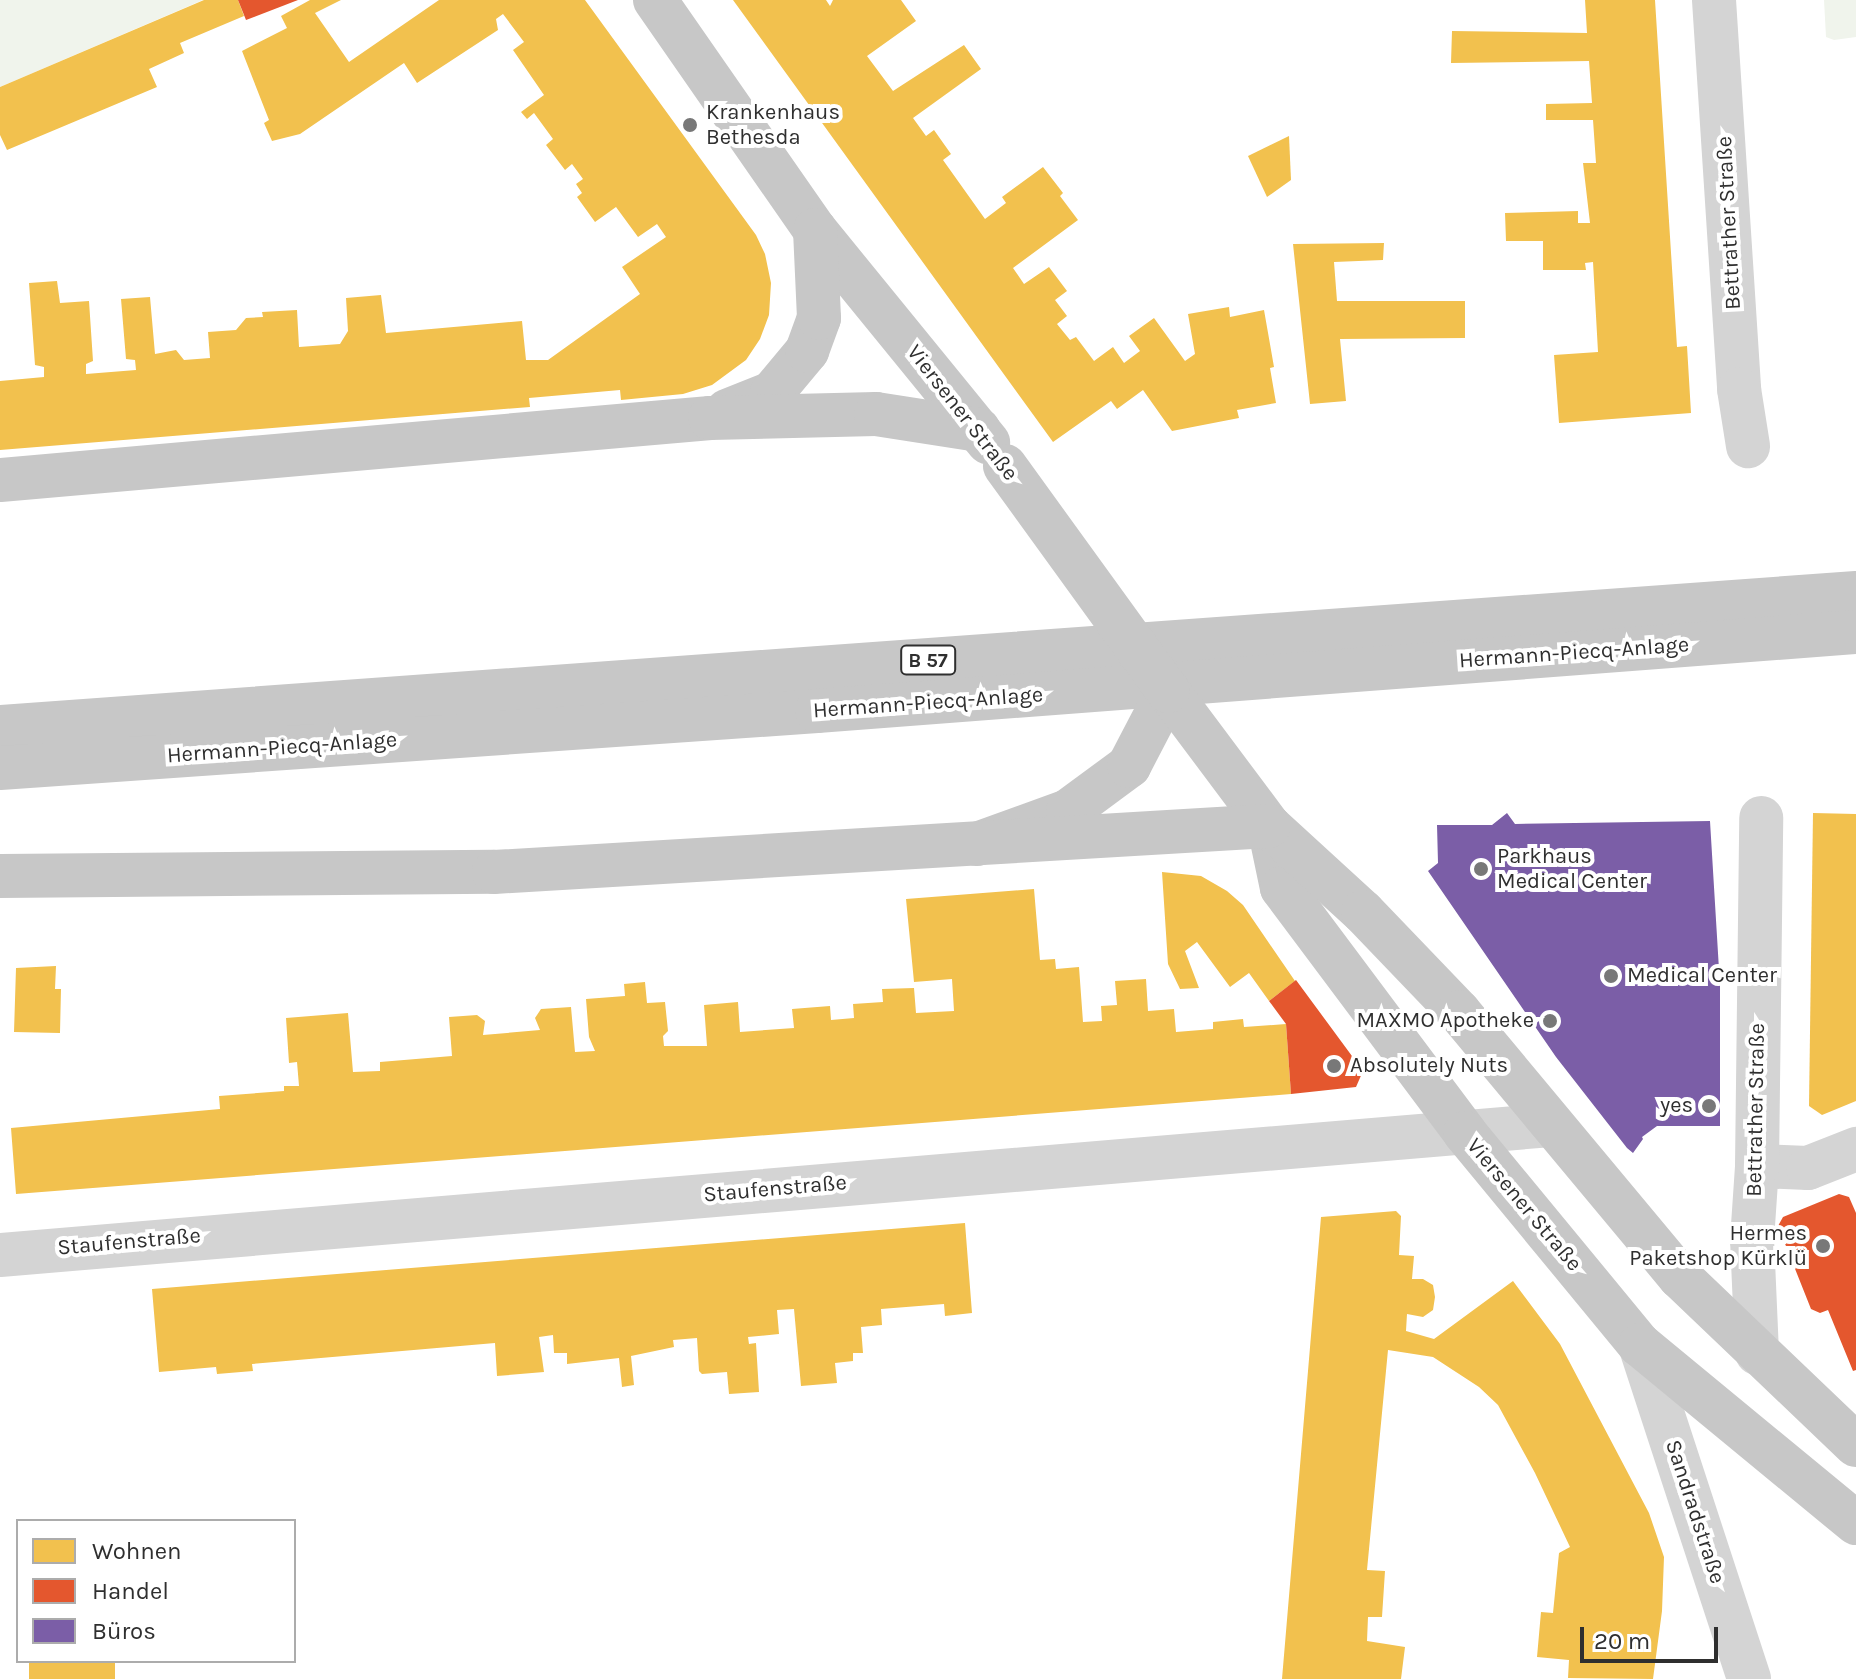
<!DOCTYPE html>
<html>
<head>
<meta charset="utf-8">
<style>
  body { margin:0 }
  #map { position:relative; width:1856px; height:1679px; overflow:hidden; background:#fff; font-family:Karla,sans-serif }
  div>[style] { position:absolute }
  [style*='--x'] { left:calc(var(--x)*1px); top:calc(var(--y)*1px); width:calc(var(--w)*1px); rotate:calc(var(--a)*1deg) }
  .green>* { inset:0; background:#f0f4ec }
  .homes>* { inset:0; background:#f2c14e; transform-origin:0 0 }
  .shops>* { inset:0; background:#e4572e }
  .offices>* { inset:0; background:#7b5ea7 }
  .minor>* { height:44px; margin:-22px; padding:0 22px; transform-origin:22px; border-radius:22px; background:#d4d4d4 }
  .major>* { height:44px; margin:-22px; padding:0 22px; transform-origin:22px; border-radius:22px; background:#c7c7c7 }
  .major-bridge>* { height:44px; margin:-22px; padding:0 22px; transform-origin:22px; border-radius:22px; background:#c7c7c7 }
  .dots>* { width:22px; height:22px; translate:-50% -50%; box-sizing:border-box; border:4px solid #fff; border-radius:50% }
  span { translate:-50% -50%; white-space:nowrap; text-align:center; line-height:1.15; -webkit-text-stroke:8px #fff; paint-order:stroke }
  .shield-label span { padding:2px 6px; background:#fff; border:2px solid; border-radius:6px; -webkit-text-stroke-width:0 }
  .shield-label { font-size:20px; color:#2f2f2f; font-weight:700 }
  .poi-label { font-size:22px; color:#2f2f2f }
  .left { translate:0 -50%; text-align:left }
  .right { translate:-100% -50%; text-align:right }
  .street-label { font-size:22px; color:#2f2f2f }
  .legend { position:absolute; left:16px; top:1519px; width:280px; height:144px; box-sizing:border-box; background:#fff; border:2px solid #acacac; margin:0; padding:10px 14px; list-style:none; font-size:24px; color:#2f2f2f }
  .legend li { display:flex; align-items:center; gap:16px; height:40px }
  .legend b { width:40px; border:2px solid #acacac }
  .scale { position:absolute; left:1580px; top:1627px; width:138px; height:36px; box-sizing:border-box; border:4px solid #2f2f2f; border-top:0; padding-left:10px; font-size:24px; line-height:28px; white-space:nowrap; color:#2f2f2f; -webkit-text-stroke:6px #fff; paint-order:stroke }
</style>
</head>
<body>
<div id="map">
  <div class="green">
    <i style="clip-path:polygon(0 0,203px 0,0 87px)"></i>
    <i style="clip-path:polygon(1824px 0,1856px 0,1856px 37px,1834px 40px,1826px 37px)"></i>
  </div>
  <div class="homes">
    <i style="clip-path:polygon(204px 0,238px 0,244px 16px,180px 43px,184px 53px,149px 69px,157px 87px,7px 150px,0 135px,0 87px)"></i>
    <i style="clip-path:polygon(310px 0,341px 0,315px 13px,349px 62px,439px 0,585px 0,756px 235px,765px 254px,771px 283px,769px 315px,760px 339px,746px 360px,712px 385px,683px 394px,621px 400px,620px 390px,529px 398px,530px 407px,0 450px,0 381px,44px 377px,44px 367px,35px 365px,29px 283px,57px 281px,60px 303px,89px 301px,93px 361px,86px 364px,86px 374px,136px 370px,135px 360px,126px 359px,121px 299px,150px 297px,155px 354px,176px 350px,184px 360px,210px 358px,208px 332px,236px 330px,246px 318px,263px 317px,262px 312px,297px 310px,299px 347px,340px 344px,348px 331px,346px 298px,381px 295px,386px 333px,522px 321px,526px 360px,548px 360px,640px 294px,622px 267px,666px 237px,657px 224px,638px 237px,616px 207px,595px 222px,577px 197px,582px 193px,576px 184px,583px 179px,572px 164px,565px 170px,546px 145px,553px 139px,534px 113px,527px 119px,521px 112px,544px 95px,513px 50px,524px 42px,503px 14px,496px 19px,498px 30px,417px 83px,404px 63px,300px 134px,272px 141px,264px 123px,269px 120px,242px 51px,287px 28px,281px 16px)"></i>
    <i style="clip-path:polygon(733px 0,826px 0,830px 6px,833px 0,901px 0,916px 21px,867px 56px,893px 91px,964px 45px,981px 69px,913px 118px,926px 136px,934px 130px,951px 154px,943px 160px,985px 219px,1006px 203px,1002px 197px,1043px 167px,1063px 193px,1060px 196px,1078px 220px,1013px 268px,1024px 284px,1049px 267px,1067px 291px,1055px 300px,1067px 316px,1057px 324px,1070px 340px,1076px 337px,1094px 361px,1113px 347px,1124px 363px,1140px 351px,1129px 336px,1154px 318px,1185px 361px,1195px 354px,1188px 314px,1229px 307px,1230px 317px,1264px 310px,1274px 367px,1270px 368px,1276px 403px,1237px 410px,1239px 418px,1172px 431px,1143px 390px,1117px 409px,1111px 401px,1053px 442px)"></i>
    <i style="clip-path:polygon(1585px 0,1655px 0,1677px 347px,1687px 346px,1691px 413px,1559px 423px,1554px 355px,1598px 352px,1593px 262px,1585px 263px,1586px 270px,1543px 270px,1543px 241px,1506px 241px,1505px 213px,1578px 211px,1578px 223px,1590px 223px,1583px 163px,1596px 163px,1593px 120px,1546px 120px,1546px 104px,1592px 103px,1589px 61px,1451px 63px,1452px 31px,1587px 33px)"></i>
    <i style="clip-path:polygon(1289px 136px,1291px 180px,1267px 197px,1248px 156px)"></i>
    <i style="clip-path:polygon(1384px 243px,1383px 260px,1334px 262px,1337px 301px,1465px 301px,1465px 338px,1340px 339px,1346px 401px,1310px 404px,1293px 244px)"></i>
    <i style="clip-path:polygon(1813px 813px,1856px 814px,1856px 1101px,1822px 1115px,1809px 1106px)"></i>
    <i style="clip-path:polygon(1162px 872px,1201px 876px,1227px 891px,1243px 905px,1295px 981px,1269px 1001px,1249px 973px,1230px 987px,1197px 942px,1185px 951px,1199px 988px,1180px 989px,1168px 964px)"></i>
    <i style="clip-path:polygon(1034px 889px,1040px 960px,1055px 959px,1056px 969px,1079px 967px,1083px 1022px,1102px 1021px,1101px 1006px,1117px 1005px,1115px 981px,1146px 979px,1148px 1011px,1174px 1009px,1176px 1032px,1213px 1029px,1213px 1022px,1243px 1019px,1244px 1027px,1286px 1024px,1291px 1094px,16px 1194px,11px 1128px,220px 1109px,219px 1096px,284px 1091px,284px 1086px,299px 1086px,297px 1062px,289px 1063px,286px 1018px,348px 1013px,353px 1072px,380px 1071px,380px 1062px,452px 1056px,449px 1017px,477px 1015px,485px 1021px,483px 1035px,540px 1030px,535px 1018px,541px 1009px,571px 1007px,575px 1052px,595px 1051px,589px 1037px,586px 999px,625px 996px,624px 984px,645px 982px,647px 1003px,665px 1002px,668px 1031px,663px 1036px,664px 1046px,707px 1046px,704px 1005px,738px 1002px,740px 1032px,794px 1028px,792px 1009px,830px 1006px,831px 1020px,854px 1018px,853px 1004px,883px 1002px,882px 989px,914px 988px,916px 1013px,954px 1011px,952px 979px,914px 982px,906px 899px)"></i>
    <i style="clip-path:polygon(56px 966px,55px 989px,61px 989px,60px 1033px,14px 1032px,16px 968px)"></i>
    <i style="clip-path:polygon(1396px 1211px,1401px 1216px,1399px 1255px,1414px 1256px,1412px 1279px,1423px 1279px,1433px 1285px,1435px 1297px,1433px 1310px,1423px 1317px,1407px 1314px,1406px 1331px,1434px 1339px,1513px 1281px,1560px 1344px,1649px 1513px,1664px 1557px,1662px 1611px,1653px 1679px,1568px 1678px,1569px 1660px,1537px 1657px,1541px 1612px,1553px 1613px,1559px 1553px,1570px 1547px,1535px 1473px,1498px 1405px,1479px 1387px,1433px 1357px,1388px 1350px,1367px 1570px,1385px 1571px,1382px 1617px,1368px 1617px,1367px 1641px,1405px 1647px,1401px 1679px,1282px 1679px,1321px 1217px)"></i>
    <i style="clip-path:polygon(965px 1223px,972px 1313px,945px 1316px,944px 1304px,881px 1309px,882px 1325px,861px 1327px,863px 1353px,853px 1353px,853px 1361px,835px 1363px,837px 1383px,801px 1386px,794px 1309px,777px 1310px,779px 1334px,748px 1337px,749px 1344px,756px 1343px,759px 1392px,729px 1394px,727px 1372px,702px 1374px,699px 1371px,697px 1338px,673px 1340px,674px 1347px,631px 1356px,634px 1385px,622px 1387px,619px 1358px,567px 1364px,567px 1353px,554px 1353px,553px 1335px,539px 1337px,544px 1372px,497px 1376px,495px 1343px,252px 1364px,253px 1371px,217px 1374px,216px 1367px,159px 1372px,152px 1289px)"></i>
    <i style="left:29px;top:1661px;width:86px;height:18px"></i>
  </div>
  <div class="shops">
    <i style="clip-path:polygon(238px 0,298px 0,246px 20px)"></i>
    <i style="clip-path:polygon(1296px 980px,1363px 1071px,1356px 1087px,1291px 1094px,1286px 1024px,1269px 1001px)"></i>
    <i style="clip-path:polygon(1839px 1194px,1849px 1197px,1856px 1213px,1856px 1370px,1853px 1371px,1828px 1310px,1820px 1313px,1811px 1309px,1778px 1226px,1783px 1217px)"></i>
  </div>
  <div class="offices">
    <i style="clip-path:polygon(1507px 813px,1515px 824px,1710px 821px,1720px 986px,1720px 1126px,1657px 1126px,1642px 1137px,1643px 1139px,1633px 1153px,1627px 1148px,1556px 1057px,1428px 871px,1438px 863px,1437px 825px,1492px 825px)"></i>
  </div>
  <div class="minor">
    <i style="--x:1714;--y:0;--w:390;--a:86.3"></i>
    <i style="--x:1739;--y:389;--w:58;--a:81"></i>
    <i style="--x:1757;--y:1166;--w:51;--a:2.2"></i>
    <i style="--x:1808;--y:1168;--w:52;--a:-21.6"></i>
    <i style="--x:0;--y:1255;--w:1556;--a:-4.79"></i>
    <i style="--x:1640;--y:1345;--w:351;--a:71.9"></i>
    <i style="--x:1757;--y:1353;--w:113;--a:-92.5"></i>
    <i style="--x:1752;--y:1240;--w:74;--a:-86.1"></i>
    <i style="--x:1757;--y:1166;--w:348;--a:-89.3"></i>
  </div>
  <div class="major">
    <i style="--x:655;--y:0;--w:280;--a:55.2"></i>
    <i style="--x:815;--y:230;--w:274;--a:50.8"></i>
    <i style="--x:727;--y:411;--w:48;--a:-21.8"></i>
    <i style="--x:772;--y:393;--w:55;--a:-50.2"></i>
    <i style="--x:807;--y:351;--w:35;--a:-70"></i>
    <i style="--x:819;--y:318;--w:88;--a:-92.6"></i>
    <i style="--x:0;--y:480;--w:713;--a:-4.99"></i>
    <i style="--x:710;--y:418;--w:166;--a:-1.4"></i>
    <i style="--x:876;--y:414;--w:104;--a:8.8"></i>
    <i style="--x:0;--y:727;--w:1861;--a:-4.13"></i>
    <i style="--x:0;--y:768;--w:819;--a:-3.99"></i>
    <i style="--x:817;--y:711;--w:1042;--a:-4.35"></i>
    <i style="--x:1269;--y:826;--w:63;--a:78.2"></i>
    <i style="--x:1282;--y:888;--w:306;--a:53.2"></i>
    <i style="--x:1465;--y:1133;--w:275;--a:50.5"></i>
    <i style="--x:1640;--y:1345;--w:280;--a:39.5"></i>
    <i style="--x:977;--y:844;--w:97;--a:-19.9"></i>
    <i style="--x:1068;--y:811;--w:76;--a:-36.4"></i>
    <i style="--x:1129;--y:766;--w:85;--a:-62.5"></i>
    <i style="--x:1168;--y:691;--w:169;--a:53.2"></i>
    <i style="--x:1269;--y:826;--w:127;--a:42.5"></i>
    <i style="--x:1363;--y:912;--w:139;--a:46.2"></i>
    <i style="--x:1459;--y:1012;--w:345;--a:50.2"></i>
    <i style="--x:1680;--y:1277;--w:243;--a:43.7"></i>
    <i style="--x:0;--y:876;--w:494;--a:-0.5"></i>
    <i style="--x:494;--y:872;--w:776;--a:-3.4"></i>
  </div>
  <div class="major-bridge">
    <i style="--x:1005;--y:466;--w:278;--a:54.1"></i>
  </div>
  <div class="dots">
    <i style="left:690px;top:125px;background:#787878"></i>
    <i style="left:1481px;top:869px;background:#787878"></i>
    <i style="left:1611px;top:976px;background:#787878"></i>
    <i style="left:1550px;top:1021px;background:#787878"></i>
    <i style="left:1334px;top:1066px;background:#787878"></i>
    <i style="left:1709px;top:1106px;background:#787878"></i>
    <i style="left:1823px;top:1246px;background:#787878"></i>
  </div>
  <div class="shield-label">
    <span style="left:928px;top:660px">B 57</span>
  </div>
  <div class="poi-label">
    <span class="left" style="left:706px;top:125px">Krankenhaus<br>Bethesda</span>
    <span class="left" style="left:1497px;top:869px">Parkhaus<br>Medical Center</span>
    <span class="left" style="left:1627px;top:976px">Medical Center</span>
    <span class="right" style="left:1534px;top:1021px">MAXMO Apotheke</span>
    <span class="left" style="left:1350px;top:1066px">Absolutely Nuts</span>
    <span class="right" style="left:1693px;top:1106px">yes</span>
    <span class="right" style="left:1807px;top:1246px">Hermes<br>Paketshop Kürklü</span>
  </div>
  <div class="street-label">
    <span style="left:1729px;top:223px;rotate:-93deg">Bettrather Straße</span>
    <span style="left:962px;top:413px;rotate:52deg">Viersener Straße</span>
    <span style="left:1574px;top:653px;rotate:-4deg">Hermann-Piecq-Anlage</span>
    <span style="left:928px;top:703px;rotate:-4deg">Hermann-Piecq-Anlage</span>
    <span style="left:282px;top:748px;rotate:-4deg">Hermann-Piecq-Anlage</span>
    <span style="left:1756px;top:1110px;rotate:-89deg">Bettrather Straße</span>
    <span style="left:775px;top:1189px;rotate:-5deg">Staufenstraße</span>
    <span style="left:1524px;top:1205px;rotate:50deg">Viersener Straße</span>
    <span style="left:129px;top:1242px;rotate:-5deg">Staufenstraße</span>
    <span style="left:1695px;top:1512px;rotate:72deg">Sandradstraße</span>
  </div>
  <ul class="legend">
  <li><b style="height:22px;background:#f2c14e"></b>Wohnen</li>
  <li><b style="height:22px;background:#e4572e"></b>Handel</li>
  <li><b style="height:22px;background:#7b5ea7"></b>Büros</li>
  </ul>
  <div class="scale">20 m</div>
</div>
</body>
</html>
